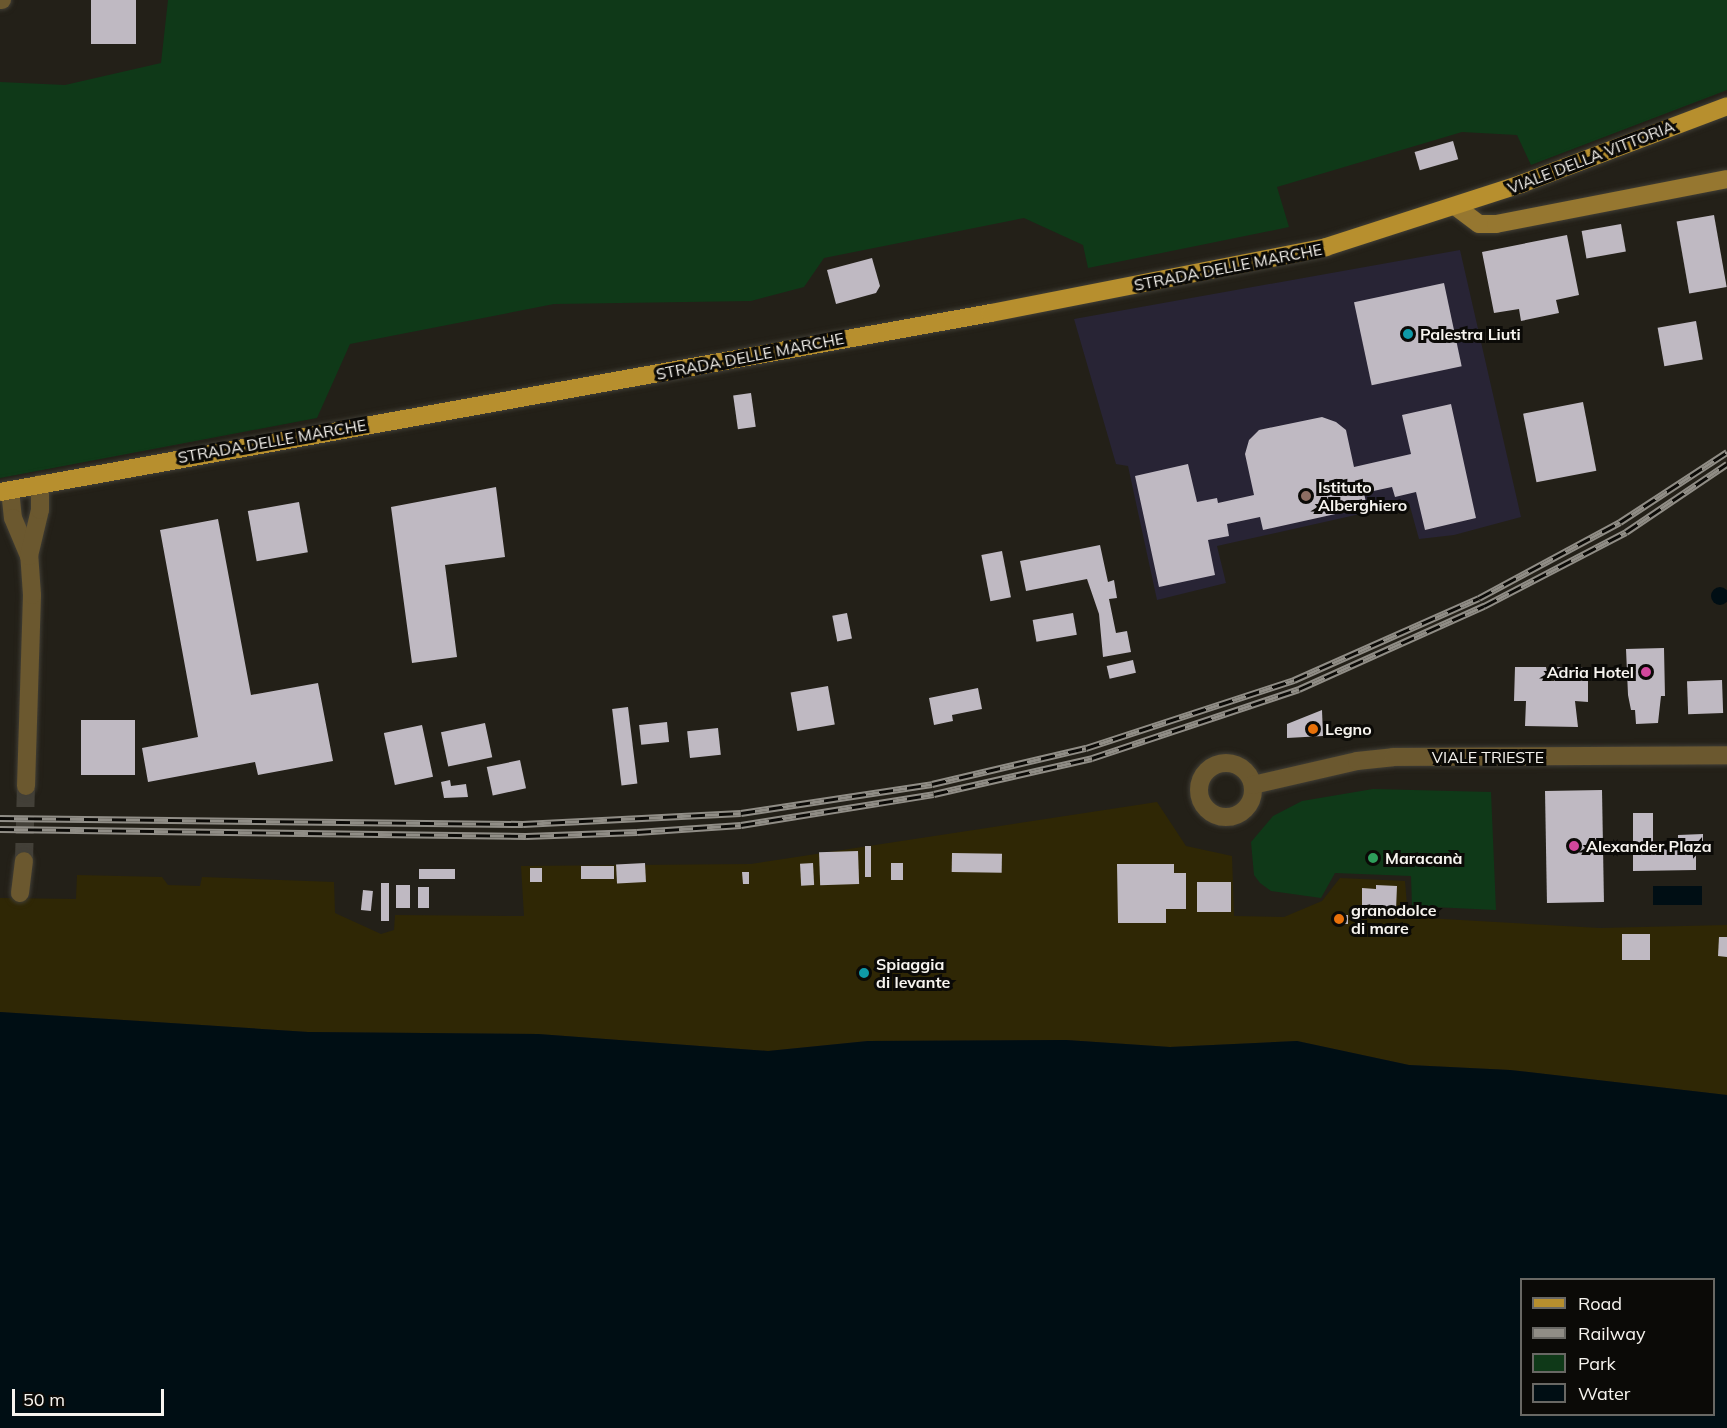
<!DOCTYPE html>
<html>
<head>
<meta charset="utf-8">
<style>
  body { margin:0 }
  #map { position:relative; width:1727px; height:1428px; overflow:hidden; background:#232018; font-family:Mulish,sans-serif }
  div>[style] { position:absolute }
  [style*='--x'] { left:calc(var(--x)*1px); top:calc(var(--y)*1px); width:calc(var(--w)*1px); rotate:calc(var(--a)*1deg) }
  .education>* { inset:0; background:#282435 }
  .green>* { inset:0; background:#0f3918 }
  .sand>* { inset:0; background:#2f2705 }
  .water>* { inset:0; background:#000e14; transform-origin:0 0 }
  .round { border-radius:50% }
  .building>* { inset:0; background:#bfb9c2; transform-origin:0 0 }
  .street-tunnel>* { height:18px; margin-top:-9px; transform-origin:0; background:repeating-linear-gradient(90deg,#434038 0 18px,transparent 0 27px) }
  .roads { filter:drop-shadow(0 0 2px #413e36) drop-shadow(0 0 2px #413e36) }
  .street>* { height:18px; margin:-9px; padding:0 9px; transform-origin:9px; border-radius:9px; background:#6b582f }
  .street>.ring { margin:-9px; padding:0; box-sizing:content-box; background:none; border:18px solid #6b582f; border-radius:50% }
  .secondary>* { height:18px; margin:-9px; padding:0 9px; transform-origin:9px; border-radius:9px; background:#967730 }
  .primary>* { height:18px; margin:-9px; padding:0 9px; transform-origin:9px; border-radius:9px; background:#b78f2e }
  .rail>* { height:7px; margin-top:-3.5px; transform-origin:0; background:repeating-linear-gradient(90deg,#0b0a07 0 14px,#908d86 0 28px); box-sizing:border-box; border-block:2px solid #908d86 }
  .dots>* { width:16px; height:16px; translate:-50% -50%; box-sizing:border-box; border:3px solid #0b0a07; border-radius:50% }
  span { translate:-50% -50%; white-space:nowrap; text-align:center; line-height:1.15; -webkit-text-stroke:6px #0b0a07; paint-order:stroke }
  .street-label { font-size:16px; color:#f7f4ef }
  .poi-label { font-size:16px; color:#f7f4ef; font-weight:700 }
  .left { translate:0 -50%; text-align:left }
  .right { translate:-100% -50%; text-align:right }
  .legend { position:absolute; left:1520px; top:1278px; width:195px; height:138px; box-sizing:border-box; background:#0b0a07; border:2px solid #696864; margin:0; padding:8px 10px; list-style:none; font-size:18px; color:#f7f4ef }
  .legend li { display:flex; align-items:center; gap:12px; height:30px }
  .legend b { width:30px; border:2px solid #696864 }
  .scale { position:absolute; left:12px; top:1389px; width:152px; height:27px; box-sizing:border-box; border:3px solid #f7f4ef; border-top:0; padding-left:8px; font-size:18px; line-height:21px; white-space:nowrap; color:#f7f4ef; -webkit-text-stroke:4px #0b0a07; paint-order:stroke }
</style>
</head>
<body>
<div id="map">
  <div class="education">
    <i style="clip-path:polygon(1460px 250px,1521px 517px,1454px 535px,1419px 539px,1409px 503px,1217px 546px,1226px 583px,1157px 600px,1128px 466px,1116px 464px,1074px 319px)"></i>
  </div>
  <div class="green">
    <i style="clip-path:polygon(168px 0,1727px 0,1727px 90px,1531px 165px,1517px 135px,1462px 132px,1277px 187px,1289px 227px,1088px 268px,1083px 245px,1024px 218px,824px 258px,804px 287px,751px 301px,554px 304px,350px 344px,317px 418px,0 478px,0 82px,65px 85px,161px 63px)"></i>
    <i style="clip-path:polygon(1373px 789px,1491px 792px,1496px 910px,1412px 906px,1411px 876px,1335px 873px,1321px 898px,1271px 891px,1260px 883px,1254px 875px,1251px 842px,1273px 816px,1302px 801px)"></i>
  </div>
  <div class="sand">
    <i style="clip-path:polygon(1157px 802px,1186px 846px,1232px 856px,1234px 916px,1284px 917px,1322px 901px,1340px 878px,1405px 881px,1408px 917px,1600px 928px,1727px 925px,1727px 1095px,1510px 1070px,1409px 1065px,1297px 1041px,1170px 1047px,1066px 1040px,868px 1041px,768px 1051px,538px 1034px,308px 1032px,0 1012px,0 898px,76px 899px,77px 875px,162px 877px,168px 885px,200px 886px,202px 877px,334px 882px,335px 913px,381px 934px,394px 930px,395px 915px,524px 916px,521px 866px,751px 864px)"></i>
  </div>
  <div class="water">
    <i class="round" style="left:1711px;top:587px;width:18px;height:18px"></i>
    <i style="left:1653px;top:886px;width:49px;height:19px"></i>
    <i style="clip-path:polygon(evenodd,0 1012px,308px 1032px,538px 1034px,768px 1051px,868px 1041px,1066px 1040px,1170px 1047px,1297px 1041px,1409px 1065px,1510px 1070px,1727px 1095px,1727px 1428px,0 1428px,0 1012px,1522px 1280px,1714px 1280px,1714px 1414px,1522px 1414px,1522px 1280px)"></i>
  </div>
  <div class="building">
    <i style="left:91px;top:0;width:45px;height:44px"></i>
    <i style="left:1453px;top:141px;width:19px;height:40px;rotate:74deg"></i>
    <i style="left:1714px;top:215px;width:73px;height:38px;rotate:80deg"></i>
    <i style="left:1621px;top:224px;width:28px;height:40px;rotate:80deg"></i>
    <i style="clip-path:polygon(1567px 235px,1579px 295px,1556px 300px,1559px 313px,1521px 321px,1519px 309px,1494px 313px,1482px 252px)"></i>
    <i style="clip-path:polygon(872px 258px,880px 286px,876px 293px,836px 304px,827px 270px)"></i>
    <i style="left:1444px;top:283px;width:85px;height:92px;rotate:78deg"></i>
    <i style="left:1696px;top:321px;width:39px;height:39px;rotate:80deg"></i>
    <i style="left:751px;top:393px;width:34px;height:18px;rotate:82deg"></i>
    <i style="left:1583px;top:402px;width:70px;height:61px;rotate:79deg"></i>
    <i style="clip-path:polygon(1451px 404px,1476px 518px,1425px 530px,1416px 492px,1395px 497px,1392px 487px,1364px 493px,1367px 507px,1263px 530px,1260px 517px,1227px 524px,1229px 536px,1208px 540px,1215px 575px,1159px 587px,1135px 476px,1188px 464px,1197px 502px,1217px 498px,1218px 503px,1254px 495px,1245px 454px,1249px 440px,1259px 430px,1322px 417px,1336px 422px,1346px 430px,1354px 467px,1411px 454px,1402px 415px)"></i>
    <i style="clip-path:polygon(496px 487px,505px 557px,445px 565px,457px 657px,412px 663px,391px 507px)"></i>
    <i style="left:299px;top:502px;width:51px;height:52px;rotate:80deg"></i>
    <i style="clip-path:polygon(218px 519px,251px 695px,318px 683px,333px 761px,258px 775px,255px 762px,148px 782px,142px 748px,198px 737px,160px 530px)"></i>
    <i style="clip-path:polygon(1100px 545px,1108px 582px,1114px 580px,1117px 598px,1109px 599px,1116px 633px,1127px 631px,1131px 652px,1103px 657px,1099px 614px,1087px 579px,1026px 591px,1020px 561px)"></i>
    <i style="left:1002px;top:551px;width:47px;height:21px;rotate:79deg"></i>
    <i style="left:847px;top:613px;width:26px;height:15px;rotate:79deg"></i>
    <i style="left:1073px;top:613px;width:22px;height:41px;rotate:80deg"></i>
    <i style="clip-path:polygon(1664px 648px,1665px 696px,1661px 696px,1658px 723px,1636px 724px,1635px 710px,1631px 710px,1628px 695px,1626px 649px)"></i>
    <i style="left:1133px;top:660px;width:13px;height:27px;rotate:77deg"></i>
    <i style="clip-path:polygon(1515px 667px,1546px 667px,1549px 681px,1554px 681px,1557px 667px,1588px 667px,1588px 702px,1575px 701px,1578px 727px,1525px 726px,1526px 701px,1514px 701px)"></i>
    <i style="left:1722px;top:680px;width:33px;height:35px;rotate:88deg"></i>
    <i style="left:828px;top:686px;width:39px;height:38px;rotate:80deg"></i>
    <i style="clip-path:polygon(978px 688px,982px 709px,952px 715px,953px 721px,934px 725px,929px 698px)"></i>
    <i style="left:628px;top:707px;width:77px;height:16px;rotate:83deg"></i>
    <i style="clip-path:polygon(1322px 710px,1323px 736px,1287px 738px,1287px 724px)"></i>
    <i style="left:135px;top:720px;width:55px;height:54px;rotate:90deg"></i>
    <i style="left:667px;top:722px;width:20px;height:28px;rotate:84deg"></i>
    <i style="left:485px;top:723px;width:35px;height:45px;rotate:78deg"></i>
    <i style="left:422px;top:725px;width:53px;height:39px;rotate:78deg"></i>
    <i style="left:718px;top:728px;width:27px;height:31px;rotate:84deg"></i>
    <i style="left:520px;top:760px;width:29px;height:34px;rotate:78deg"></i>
    <i style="clip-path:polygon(450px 780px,451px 786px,466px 784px,468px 797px,444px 798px,441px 782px)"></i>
    <i style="left:1602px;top:790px;width:112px;height:57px;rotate:89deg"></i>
    <i style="clip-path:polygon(1633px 813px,1653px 813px,1653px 845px,1678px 844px,1678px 835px,1703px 834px,1703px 855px,1696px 855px,1696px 870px,1633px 871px)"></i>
    <i style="left:865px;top:846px;width:6px;height:31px"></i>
    <i style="left:858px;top:851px;width:33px;height:39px;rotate:88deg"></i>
    <i style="left:952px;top:853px;width:50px;height:19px;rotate:1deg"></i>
    <i style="left:645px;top:863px;width:19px;height:29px;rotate:87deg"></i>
    <i style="left:813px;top:863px;width:22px;height:13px;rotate:87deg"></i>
    <i style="left:891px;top:863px;width:12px;height:17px"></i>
    <i style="clip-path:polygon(1117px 864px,1174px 864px,1174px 873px,1186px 873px,1186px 909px,1166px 909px,1166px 923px,1118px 923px)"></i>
    <i style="left:581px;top:866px;width:33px;height:13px"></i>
    <i style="left:530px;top:868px;width:12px;height:14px"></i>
    <i style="left:419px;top:869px;width:36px;height:10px"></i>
    <i style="clip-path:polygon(742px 872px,749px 872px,749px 884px,743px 884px)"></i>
    <i style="left:1197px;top:882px;width:34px;height:30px"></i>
    <i style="left:381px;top:883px;width:8px;height:38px"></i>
    <i style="left:396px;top:885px;width:14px;height:23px"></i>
    <i style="clip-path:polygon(1376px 885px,1397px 886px,1396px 910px,1362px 909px,1362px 888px,1376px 889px)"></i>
    <i style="left:418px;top:887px;width:11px;height:21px"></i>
    <i style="left:363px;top:890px;width:10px;height:20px;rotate:6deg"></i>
    <i style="left:1333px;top:915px;width:15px;height:9px"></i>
    <i style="left:1622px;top:934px;width:28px;height:26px"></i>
    <i style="clip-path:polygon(1719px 937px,1727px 937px,1727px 957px,1718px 956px)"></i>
  </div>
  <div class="street-tunnel">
    <i style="--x:24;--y:861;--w:75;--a:-88.5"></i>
  </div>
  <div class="roads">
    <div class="street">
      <i style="--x:0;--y:0;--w:2;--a:0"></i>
      <i style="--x:10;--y:490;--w:28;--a:84"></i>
      <i style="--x:13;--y:518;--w:41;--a:67.2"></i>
      <i class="ring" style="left:1199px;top:763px;width:36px;height:36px"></i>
      <i style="--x:1253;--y:785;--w:107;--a:-13"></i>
      <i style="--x:1357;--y:761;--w:36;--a:-6"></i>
      <i style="--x:1393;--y:757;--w:334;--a:-0.3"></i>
      <i style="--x:26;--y:786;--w:191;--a:-88.2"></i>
      <i style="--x:32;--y:595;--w:39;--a:-94"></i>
      <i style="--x:29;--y:556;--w:47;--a:-76.6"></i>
      <i style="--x:40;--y:510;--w:26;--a:-90"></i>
      <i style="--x:20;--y:893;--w:32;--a:-83"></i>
    </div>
    <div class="secondary">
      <i style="--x:1455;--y:206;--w:30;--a:37"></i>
      <i style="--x:1479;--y:224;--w:17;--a:0"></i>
      <i style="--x:1496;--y:224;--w:235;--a:-11"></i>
    </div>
    <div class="primary">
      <i style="--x:0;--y:492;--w:1007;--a:-10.24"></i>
      <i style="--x:991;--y:313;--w:341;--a:-11.1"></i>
      <i style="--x:1326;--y:247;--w:205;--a:-17.9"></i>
      <i style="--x:1521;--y:184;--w:220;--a:-20.7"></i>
    </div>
  </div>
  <div class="rail">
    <i style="--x:0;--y:818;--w:523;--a:0.66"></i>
    <i style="--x:523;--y:824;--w:218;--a:-2.9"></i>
    <i style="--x:741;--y:813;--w:193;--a:-8.6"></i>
    <i style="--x:932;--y:784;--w:158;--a:-13.2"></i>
    <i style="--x:1086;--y:748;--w:219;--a:-18.1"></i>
    <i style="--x:1294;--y:680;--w:202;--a:-23.9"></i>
    <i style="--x:1479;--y:598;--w:160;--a:-28.3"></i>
    <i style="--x:1620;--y:522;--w:128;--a:-33.2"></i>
    <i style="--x:0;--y:829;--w:526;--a:0.76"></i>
    <i style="--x:526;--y:836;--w:111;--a:-2.1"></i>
    <i style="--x:637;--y:832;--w:104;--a:-3.9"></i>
    <i style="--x:741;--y:825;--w:195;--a:-9.1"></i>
    <i style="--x:934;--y:794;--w:162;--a:-12.8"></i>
    <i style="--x:1092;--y:758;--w:218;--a:-18.4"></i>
    <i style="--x:1299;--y:689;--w:203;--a:-24.2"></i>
    <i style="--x:1484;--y:606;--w:160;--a:-27.5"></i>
    <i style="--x:1626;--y:532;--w:122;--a:-34"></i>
  </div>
  <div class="dots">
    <i style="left:1408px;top:334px;background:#0f9aa8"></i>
    <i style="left:1306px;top:496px;background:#8d6e63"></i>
    <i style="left:1646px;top:672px;background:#d1479c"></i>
    <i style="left:1313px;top:729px;background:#e8710a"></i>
    <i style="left:1574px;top:846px;background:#d1479c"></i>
    <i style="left:1373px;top:858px;background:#2e9e5b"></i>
    <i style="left:1339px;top:919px;background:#e8710a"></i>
    <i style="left:864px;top:973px;background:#0f9aa8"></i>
  </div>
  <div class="street-label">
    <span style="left:1591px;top:157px;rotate:-21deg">VIALE DELLA VITTORIA</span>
    <span style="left:1228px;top:267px;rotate:-11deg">STRADA DELLE MARCHE</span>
    <span style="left:750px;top:356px;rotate:-11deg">STRADA DELLE MARCHE</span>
    <span style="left:272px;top:441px;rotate:-10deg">STRADA DELLE MARCHE</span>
    <span style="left:1488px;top:757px">VIALE TRIESTE</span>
  </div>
  <div class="poi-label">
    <span class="left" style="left:1420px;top:334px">Palestra Liuti</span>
    <span class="left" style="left:1318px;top:496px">Istituto<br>Alberghiero</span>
    <span class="right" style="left:1634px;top:672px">Adria Hotel</span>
    <span class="left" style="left:1325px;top:729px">Legno</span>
    <span class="left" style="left:1586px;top:846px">Alexander Plaza</span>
    <span class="left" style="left:1385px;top:858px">Maracanà</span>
    <span class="left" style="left:1351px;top:919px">granodolce<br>di mare</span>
    <span class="left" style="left:876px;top:973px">Spiaggia<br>di levante</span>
  </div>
  <ul class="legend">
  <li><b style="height:8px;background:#b78f2e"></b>Road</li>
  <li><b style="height:8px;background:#908d86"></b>Railway</li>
  <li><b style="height:16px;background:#0f3918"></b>Park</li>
  <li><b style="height:16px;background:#000e14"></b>Water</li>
  </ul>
  <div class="scale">50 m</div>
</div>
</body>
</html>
